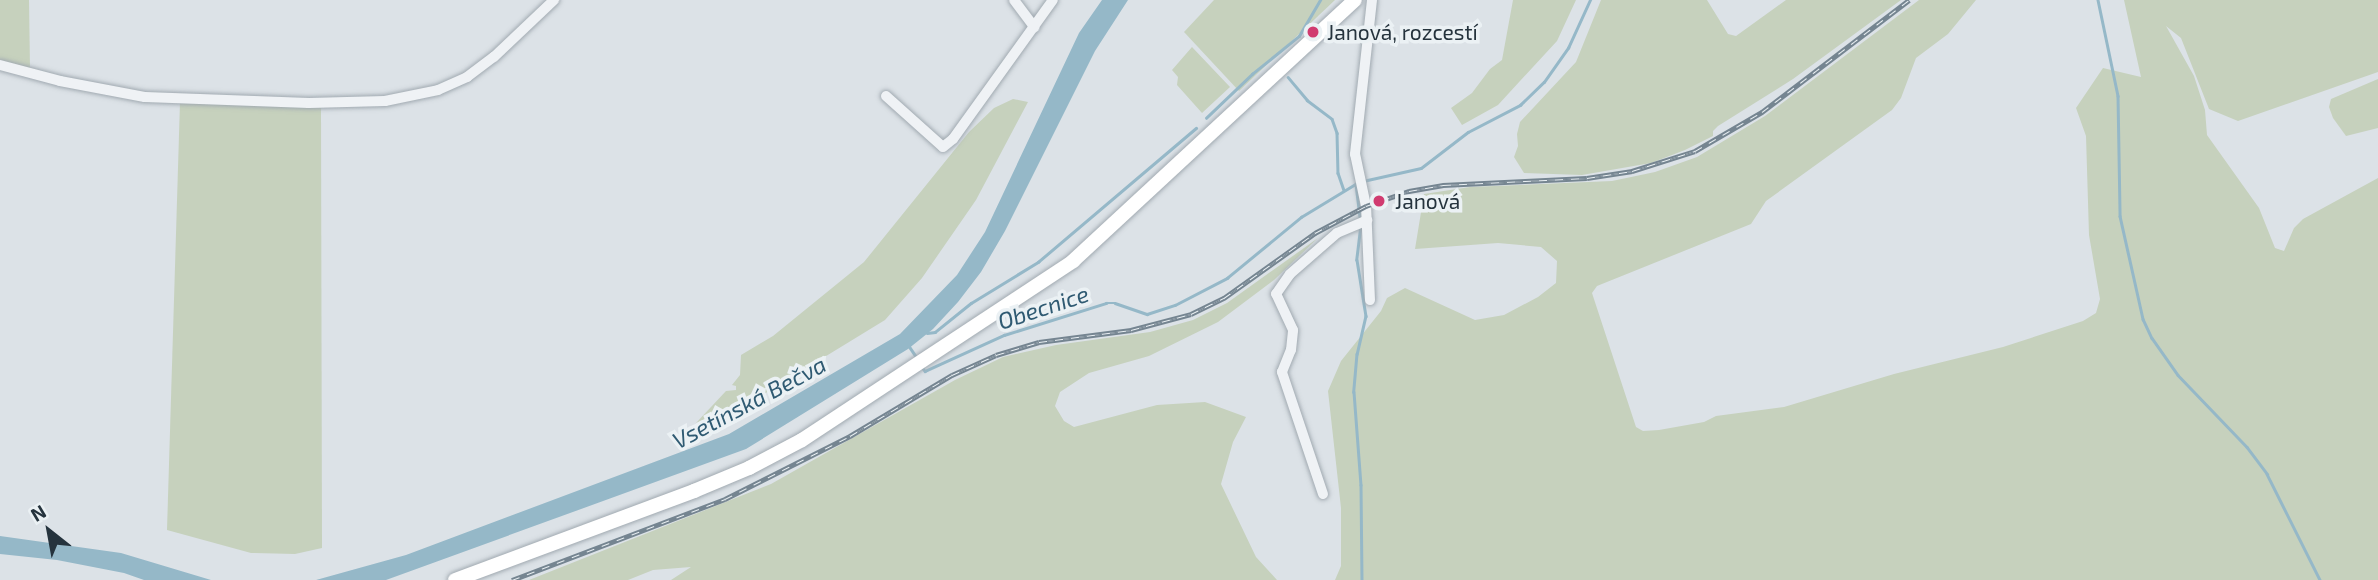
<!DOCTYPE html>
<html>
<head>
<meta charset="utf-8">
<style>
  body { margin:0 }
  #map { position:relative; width:2378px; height:580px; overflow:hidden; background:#dce2e7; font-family:"Exo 2",sans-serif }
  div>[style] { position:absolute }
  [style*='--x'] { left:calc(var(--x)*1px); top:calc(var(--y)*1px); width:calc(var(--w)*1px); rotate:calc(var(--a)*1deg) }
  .green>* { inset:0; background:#c6d1bd }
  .water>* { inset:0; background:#95b8c8 }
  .stream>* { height:2.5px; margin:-1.25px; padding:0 1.25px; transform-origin:1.25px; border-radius:1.25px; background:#95b8c8 }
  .roads { filter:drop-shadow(0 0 2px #a1aab1) drop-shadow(0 0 2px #a1aab1) }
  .street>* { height:10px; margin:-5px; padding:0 5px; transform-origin:5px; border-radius:5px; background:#eff2f5 }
  .secondary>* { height:14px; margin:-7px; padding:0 7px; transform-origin:7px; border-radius:7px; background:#fff }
  .rail>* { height:5px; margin-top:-2.5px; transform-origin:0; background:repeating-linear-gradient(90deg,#ebf1f4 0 8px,#758591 0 16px); box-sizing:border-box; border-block:2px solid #758591 }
  .dots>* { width:19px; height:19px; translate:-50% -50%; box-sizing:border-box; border:4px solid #ebf1f4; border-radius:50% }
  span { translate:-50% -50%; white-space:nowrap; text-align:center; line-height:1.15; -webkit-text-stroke:7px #ebf1f4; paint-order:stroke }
  .poi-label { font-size:21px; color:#25333d }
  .left { translate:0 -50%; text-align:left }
  .water-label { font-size:23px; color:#2f5a72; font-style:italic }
  .north { position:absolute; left:14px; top:496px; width:70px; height:70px; -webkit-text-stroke:5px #ebf1f4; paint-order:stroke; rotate:329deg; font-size:19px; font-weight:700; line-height:28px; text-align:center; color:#25333d }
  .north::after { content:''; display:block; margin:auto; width:24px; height:32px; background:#25333d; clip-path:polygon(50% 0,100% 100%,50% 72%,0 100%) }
</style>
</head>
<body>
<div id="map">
  <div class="green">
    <i style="clip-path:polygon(0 0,29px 0,30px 69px,0 60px)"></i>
    <i style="clip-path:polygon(1214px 0,1335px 0,1239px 91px,1184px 32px)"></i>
    <i style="clip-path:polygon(1513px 0,1576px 0,1557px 41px,1520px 81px,1498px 105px,1462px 125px,1451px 108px,1472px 93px,1490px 69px,1502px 60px)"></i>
    <i style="clip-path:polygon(1601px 0,1707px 0,1728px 34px,1736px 36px,1786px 0,1901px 0,1793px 79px,1718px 126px,1713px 131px,1713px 136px,1685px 150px,1651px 163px,1582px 175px,1524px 173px,1514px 157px,1518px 146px,1517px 134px,1520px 122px,1576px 62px)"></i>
    <i style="clip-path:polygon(1919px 0,1976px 0,1948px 34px,1916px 58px,1901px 98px,1892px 110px,1766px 201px,1751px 224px,1597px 286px,1592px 293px,1636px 427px,1643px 431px,1659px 430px,1704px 422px,1716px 416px,1784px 407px,1894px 374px,2003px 347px,2083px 321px,2096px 313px,2100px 299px,2089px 235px,2086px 136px,2076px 108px,2103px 68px,2141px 77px,2124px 0,2378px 0,2378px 72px,2238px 121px,2209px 109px,2181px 38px,2166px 26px,2194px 76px,2205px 110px,2207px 135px,2259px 208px,2275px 248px,2284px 251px,2294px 228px,2303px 219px,2378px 178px,2378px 580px,1335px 580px,1341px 566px,1341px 508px,1328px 391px,1341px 361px,1381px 311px,1387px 298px,1405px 288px,1475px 320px,1504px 315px,1538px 297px,1556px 283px,1557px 261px,1541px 247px,1498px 243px,1415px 249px,1424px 194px,1470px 187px,1612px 181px,1655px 172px,1697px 157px,1765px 116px)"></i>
    <i style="clip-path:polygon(1192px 47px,1230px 87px,1202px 113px,1177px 85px,1178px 77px,1172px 70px)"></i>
    <i style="clip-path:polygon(2378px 79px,2378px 128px,2346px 136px,2333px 118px,2329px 107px,2331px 99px)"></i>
    <i style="clip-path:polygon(1013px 99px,1028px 102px,976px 200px,922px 278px,885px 320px,746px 405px,696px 423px,726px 391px,736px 390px,736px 386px,732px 385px,740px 375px,741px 355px,773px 336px,864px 262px,969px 132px,994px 108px)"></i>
    <i style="clip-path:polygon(180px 102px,321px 108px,322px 548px,295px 554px,251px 553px,167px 530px)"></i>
    <i style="clip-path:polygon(1318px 238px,1274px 280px,1218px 322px,1149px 356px,1089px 373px,1060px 392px,1055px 406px,1064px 421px,1074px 427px,1157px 405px,1205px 402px,1246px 417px,1233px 442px,1221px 484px,1256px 557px,1277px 580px,671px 580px,691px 567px,653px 570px,628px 580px,529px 580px,771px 484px,955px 380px,1003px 357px,1056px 345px,1150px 332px,1193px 320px,1227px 303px)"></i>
  </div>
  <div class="water">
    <i style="clip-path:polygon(1102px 0,1128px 0,1095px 51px,1005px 231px,981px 272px,958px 302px,933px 329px,908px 349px,746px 449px,386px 580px,316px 580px,406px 555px,729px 434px,900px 334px,957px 275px,985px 232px,1079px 33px)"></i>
    <i style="clip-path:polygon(0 536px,121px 553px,211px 580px,144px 580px,124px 573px,57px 560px,0 554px)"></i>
  </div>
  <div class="stream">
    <i style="--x:2098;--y:0;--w:98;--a:78.2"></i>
    <i style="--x:2118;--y:96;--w:120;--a:89"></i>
    <i style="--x:2120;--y:216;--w:106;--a:77.4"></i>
    <i style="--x:2143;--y:319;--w:21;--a:65"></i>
    <i style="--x:2152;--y:338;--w:45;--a:54.9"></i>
    <i style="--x:2178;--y:375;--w:100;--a:46.2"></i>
    <i style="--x:2247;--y:447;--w:34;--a:53"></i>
    <i style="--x:2267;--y:474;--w:119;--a:63.4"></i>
    <i style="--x:1288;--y:77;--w:30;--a:50"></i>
    <i style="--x:1307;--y:100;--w:31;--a:37"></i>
    <i style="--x:1332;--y:119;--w:15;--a:70"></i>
    <i style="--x:1337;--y:133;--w:40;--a:88.6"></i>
    <i style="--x:1338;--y:173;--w:18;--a:71"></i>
    <i style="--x:1206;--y:118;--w:64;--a:-43.7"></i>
    <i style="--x:1252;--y:74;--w:60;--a:-39"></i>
    <i style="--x:1299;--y:36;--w:42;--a:-59.7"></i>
    <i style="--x:1363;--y:181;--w:59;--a:-12.6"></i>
    <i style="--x:1421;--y:168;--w:59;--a:-37.5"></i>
    <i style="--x:1468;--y:132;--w:59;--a:-27.4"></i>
    <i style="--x:1520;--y:105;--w:33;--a:-44"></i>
    <i style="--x:1544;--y:82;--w:42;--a:-54.8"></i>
    <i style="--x:1568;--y:48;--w:53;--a:-65.4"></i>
    <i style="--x:1356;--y:184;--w:35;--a:83"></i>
    <i style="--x:1361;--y:225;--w:35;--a:97"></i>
    <i style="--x:1357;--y:260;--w:57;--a:80.9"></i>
    <i style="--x:1366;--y:316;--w:39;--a:103"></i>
    <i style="--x:1357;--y:354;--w:38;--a:95"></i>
    <i style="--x:1354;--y:392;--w:93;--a:85.7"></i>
    <i style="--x:1361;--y:485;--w:95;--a:89.4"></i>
    <i style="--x:927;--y:333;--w:8;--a:-7"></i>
    <i style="--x:935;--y:332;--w:46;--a:-38.9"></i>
    <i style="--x:971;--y:303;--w:79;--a:-31.5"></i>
    <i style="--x:1038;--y:262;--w:207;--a:-40.3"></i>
    <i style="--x:909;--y:346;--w:14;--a:56"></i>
    <i style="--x:922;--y:367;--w:5;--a:53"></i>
    <i style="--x:925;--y:371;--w:87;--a:-24.5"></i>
    <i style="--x:1004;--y:335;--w:107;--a:-17.4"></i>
    <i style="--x:1106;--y:303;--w:9;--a:0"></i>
    <i style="--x:1115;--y:303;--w:34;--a:19"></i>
    <i style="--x:1147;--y:314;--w:29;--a:-18"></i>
    <i style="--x:1175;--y:305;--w:59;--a:-27.4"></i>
    <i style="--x:1227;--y:278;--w:96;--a:-39.5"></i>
    <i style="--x:1301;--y:217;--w:66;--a:-31.3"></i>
  </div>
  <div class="roads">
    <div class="street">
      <i style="--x:1014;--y:0;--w:34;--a:53"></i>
      <i style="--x:0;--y:65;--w:62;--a:14.9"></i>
      <i style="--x:60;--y:81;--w:86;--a:10.7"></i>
      <i style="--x:145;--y:97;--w:164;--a:2.1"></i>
      <i style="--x:309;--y:103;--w:76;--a:-1.5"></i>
      <i style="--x:385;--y:101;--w:54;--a:-11.7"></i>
      <i style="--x:438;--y:90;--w:32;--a:-24"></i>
      <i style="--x:467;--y:77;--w:34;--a:-37"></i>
      <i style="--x:494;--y:57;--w:83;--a:-43.5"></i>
      <i style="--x:886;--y:96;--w:76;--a:41.8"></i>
      <i style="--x:943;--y:147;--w:13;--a:-39"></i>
      <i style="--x:953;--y:139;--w:171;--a:-54.3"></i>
      <i style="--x:1370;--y:300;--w:94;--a:-92.4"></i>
      <i style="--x:1366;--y:206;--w:53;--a:-101.9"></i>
      <i style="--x:1355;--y:154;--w:155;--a:-83.7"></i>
      <i style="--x:1323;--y:494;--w:129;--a:-108.6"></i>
      <i style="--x:1282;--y:372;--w:24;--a:-68"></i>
      <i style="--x:1291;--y:350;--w:20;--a:-84"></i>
      <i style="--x:1293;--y:330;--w:40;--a:-115"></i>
      <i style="--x:1276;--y:294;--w:24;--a:-55"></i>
      <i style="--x:1290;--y:274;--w:62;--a:-41.1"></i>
      <i style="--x:1337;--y:233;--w:33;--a:-23"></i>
    </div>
    <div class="secondary">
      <i style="--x:455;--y:580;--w:255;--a:-20.4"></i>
      <i style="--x:694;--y:491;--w:60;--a:-22.7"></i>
      <i style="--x:749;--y:468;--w:60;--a:-27.8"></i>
      <i style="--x:802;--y:440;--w:325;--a:-33.4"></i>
      <i style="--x:1073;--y:261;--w:384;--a:-42.8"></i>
    </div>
  </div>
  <div class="rail">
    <i style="--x:512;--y:580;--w:228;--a:-20.8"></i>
    <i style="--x:725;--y:499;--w:140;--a:-26.7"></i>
    <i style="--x:850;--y:436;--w:119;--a:-30.9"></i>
    <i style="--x:952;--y:375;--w:48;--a:-24.4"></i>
    <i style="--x:996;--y:355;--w:45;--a:-16.8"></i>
    <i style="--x:1039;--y:342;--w:93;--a:-7.4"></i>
    <i style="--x:1131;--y:330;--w:62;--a:-14.9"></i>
    <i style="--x:1191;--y:314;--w:37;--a:-26"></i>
    <i style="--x:1224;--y:298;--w:112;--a:-35.5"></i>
    <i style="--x:1315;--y:233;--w:58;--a:-27.9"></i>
    <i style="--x:1366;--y:206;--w:46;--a:-19.2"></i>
    <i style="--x:1409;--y:191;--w:35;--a:-10"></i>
    <i style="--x:1443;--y:185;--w:144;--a:-2.8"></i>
    <i style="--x:1587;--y:178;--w:46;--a:-8.8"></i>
    <i style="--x:1632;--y:171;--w:66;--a:-17.6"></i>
    <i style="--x:1695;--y:151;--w:78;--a:-30.2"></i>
    <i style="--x:1762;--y:112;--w:185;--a:-37.3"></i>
  </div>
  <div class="dots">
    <i style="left:1313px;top:32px;background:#d13b70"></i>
    <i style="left:1379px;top:201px;background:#d13b70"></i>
  </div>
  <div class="poi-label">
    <span class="left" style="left:1327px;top:32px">Janová, rozcestí</span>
    <span class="left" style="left:1395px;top:201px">Janová</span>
  </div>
  <div class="water-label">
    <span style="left:1043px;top:307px;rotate:-18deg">Obecnice</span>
    <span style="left:749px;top:402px;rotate:-28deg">Vsetínská Bečva</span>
  </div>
  <div class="north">N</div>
</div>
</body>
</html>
